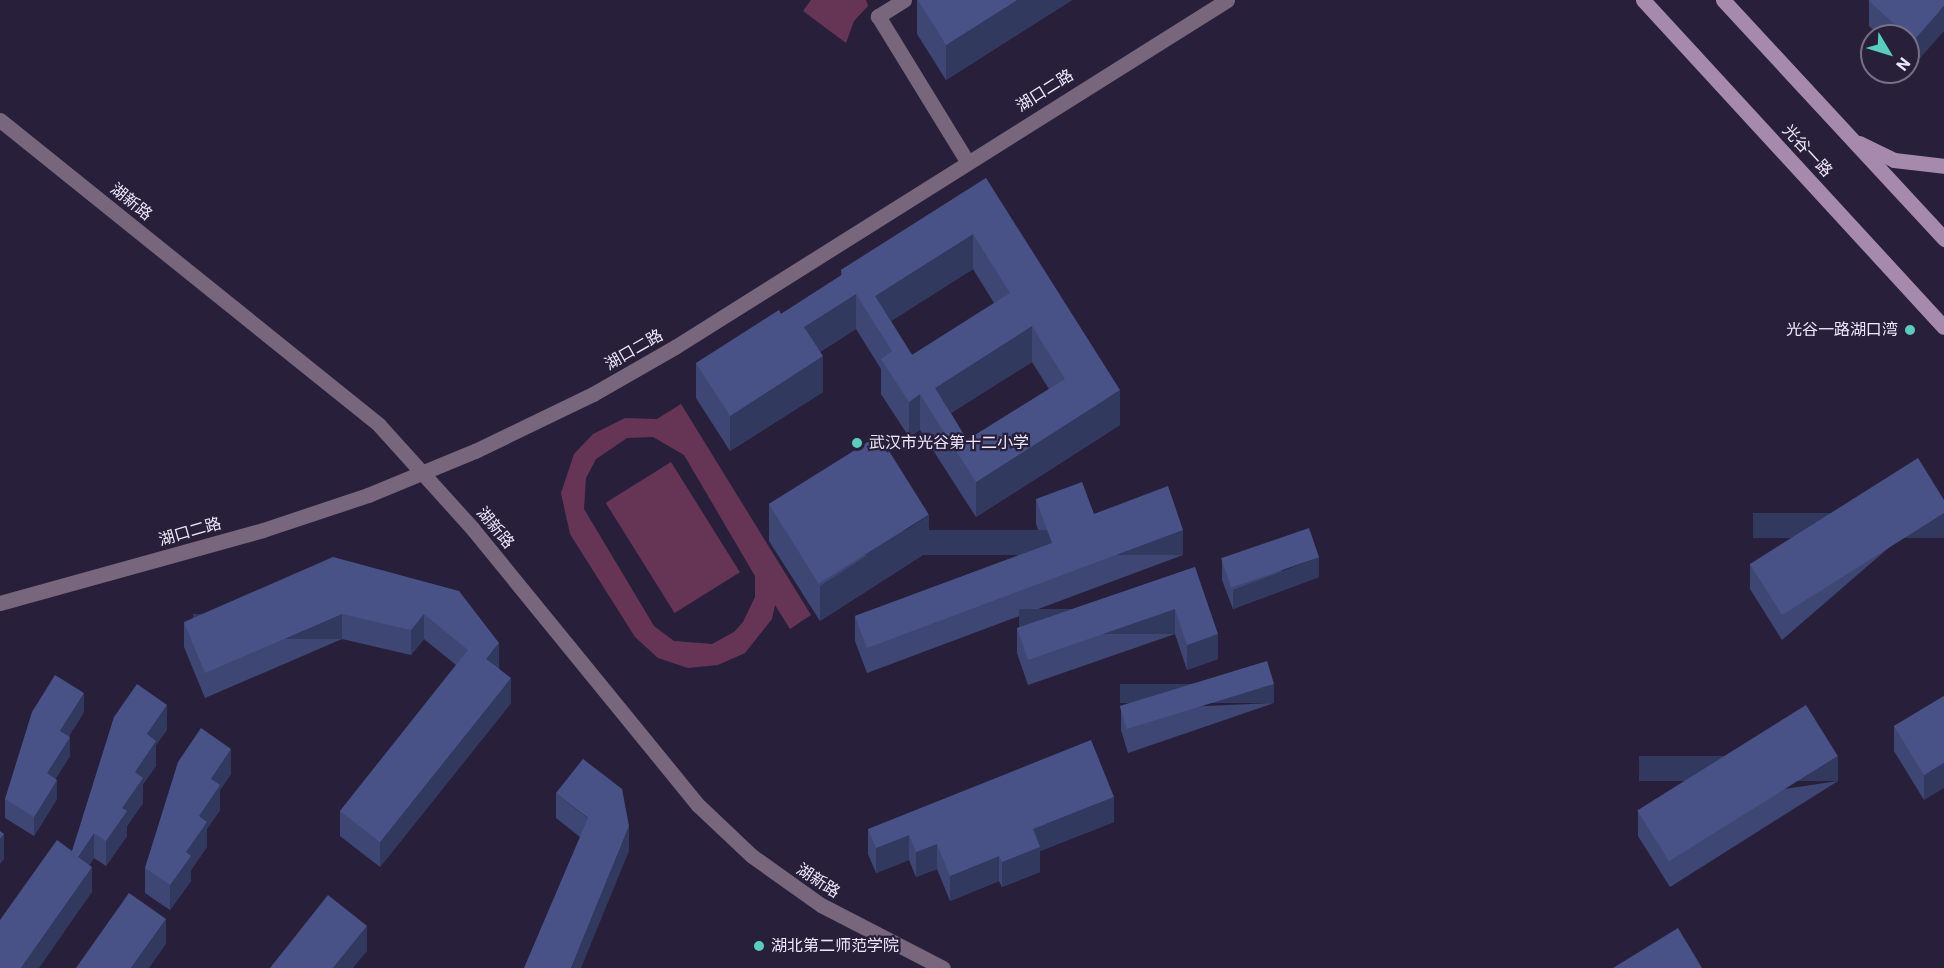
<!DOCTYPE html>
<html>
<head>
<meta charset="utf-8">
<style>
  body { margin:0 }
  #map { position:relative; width:1944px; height:968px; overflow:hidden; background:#28203b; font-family:Roboto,"Noto Sans SC",sans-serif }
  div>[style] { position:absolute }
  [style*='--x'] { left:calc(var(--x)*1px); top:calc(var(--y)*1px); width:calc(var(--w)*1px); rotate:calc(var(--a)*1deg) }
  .green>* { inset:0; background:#663556; transform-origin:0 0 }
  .minor>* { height:15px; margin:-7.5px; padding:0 7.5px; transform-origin:7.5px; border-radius:7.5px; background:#77667c }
  .tertiary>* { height:15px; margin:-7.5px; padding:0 7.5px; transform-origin:7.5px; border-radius:7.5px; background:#77667c }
  .secondary>* { height:15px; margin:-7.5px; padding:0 7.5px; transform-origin:7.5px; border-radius:7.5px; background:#a58aad }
  .wall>* { inset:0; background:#3e4774 }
  .shaded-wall>* { inset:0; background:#32395e; transform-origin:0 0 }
  .building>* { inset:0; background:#485287; transform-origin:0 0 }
  .dots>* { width:16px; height:16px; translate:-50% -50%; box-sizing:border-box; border:3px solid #28203b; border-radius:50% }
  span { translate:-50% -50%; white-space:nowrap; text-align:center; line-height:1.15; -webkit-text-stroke:4.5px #28203b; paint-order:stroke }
  .street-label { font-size:16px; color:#ece8fa }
  .poi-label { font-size:16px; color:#ece8fa }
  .right { translate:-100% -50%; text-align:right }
  .left { translate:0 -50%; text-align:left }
  .north { position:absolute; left:1860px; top:24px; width:60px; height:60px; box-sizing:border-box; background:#28203b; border:2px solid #767087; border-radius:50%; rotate:128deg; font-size:16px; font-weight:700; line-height:24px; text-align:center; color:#ece8fa }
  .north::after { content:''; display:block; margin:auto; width:21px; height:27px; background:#58cec0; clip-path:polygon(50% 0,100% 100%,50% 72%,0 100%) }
</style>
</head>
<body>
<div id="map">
  <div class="green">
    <i style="clip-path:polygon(811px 0,866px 0,868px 6px,854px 21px,846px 43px,803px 11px)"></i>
    <i style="clip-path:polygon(evenodd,681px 404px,811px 615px,790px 629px,775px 605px,772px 619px,745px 653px,718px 665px,688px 668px,658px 658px,635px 637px,570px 534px,561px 493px,574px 454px,593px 434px,625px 418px,657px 419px,681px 404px,653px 437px,684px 455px,755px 576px,755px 597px,743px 622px,734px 632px,712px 644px,674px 641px,654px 626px,584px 509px,586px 478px,596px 459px,627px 438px,653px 437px)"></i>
    <i style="left:671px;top:462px;width:130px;height:77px;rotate:58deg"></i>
  </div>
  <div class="minor">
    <i style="--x:904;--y:0;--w:31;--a:148"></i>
    <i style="--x:878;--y:16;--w:170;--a:58.5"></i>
  </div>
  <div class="tertiary">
    <i style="--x:0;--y:120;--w:486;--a:38.8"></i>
    <i style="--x:379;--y:425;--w:139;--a:47.9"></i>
    <i style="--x:472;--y:528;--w:357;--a:50.8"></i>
    <i style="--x:698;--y:805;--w:74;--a:43.4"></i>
    <i style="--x:752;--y:856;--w:85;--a:35.4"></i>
    <i style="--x:821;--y:905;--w:137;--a:27.3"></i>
    <i style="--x:0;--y:603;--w:273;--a:-15.5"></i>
    <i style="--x:263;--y:530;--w:111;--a:-18.4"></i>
    <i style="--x:368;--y:495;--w:116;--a:-22.4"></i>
    <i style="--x:475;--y:451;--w:131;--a:-25.8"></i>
    <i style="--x:593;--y:394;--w:95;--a:-29.8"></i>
    <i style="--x:675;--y:347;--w:652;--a:-32.15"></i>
  </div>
  <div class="secondary">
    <i style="--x:1643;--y:0;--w:444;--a:47.4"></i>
    <i style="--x:1723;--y:0;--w:326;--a:47.2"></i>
    <i style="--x:1859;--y:143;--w:39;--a:26"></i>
    <i style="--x:1894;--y:160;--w:50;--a:6.8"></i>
  </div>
  <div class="wall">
    <i style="clip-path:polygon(917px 0,1072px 0,946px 80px,917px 34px)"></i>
    <i style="clip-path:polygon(1944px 0,1913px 66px,1908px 61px,1908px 36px,1880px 36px,1869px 26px,1869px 1px)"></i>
    <i style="clip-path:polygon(evenodd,986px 178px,1120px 425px,976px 517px,920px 430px,909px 437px,881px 394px,881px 369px,856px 329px,820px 352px,823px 392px,730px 451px,696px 398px,696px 363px,781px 314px,841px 276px,841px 270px,986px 178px,973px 269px,994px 303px,912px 355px,891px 321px,973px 269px,986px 178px,1032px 362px,1049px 389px,967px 440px,951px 413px,1032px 362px)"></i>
    <i style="clip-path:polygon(1036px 499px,1094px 514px,1183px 555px,867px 673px,855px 641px,855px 616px,1044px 546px,1036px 524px)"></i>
    <i style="clip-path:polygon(1944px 500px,1782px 640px,1750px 589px,1750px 564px)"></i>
    <i style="clip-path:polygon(769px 505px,929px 551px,820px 621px,769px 541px)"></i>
    <i style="clip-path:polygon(1222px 560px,1319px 577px,1233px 609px,1222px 580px)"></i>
    <i style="clip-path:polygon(1195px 567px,1218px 659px,1187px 670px,1175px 634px,1028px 685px,1017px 653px,1017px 628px)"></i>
    <i style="clip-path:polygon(459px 591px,499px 668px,511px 703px,380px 867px,340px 836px,340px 811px,456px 665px,424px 639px,411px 655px,342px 639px,205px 698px,184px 647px,184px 622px)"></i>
    <i style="clip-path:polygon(1944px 696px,1924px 800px,1894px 751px,1894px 726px)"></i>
    <i style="clip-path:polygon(1274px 703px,1128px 753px,1121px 730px,1121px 710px)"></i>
    <i style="clip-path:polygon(84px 712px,69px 736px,70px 756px,55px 779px,57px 799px,34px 836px,5px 818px,5px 799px)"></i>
    <i style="clip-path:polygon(167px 730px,156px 745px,156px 766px,143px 784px,143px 803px,127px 826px,127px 836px,106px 866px,94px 858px,89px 865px,92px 892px,72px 851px)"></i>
    <i style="clip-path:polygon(231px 774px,220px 790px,220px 810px,207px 829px,207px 847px,191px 870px,191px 881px,170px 910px,145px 893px,145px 868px)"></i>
    <i style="clip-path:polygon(1838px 781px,1670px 887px,1638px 836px,1638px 811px)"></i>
    <i style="clip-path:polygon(556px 793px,629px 851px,580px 837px,556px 818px)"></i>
    <i style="clip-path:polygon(1114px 822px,1040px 851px,1040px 872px,1002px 887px,999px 881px,950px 901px,937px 869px,916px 877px,909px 860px,876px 873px,868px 854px,868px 829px)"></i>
  </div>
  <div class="shaded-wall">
    <i style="clip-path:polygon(1017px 0,1072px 0,946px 80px,946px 45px)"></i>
    <i style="clip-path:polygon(1944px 6px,1944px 31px,1913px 66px,1913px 41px)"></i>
    <i style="clip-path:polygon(973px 234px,973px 269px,878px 329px,875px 296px)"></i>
    <i style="clip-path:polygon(856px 294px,856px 329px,804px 362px,804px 327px)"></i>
    <i style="clip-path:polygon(1032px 326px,1032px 362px,938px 421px,935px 388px)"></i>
    <i style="clip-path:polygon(823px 356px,823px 392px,730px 451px,730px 416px)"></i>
    <i style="clip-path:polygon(1120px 390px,1120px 425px,976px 517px,976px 482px)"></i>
    <i style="clip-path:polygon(920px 394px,920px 430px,909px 437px,909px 402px)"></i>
    <i style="left:1944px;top:513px;width:25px;height:191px;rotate:90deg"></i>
    <i style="clip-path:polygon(929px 515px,929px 551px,820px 621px,820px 586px)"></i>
    <i style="left:1183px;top:530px;width:25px;height:337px;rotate:90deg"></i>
    <i style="clip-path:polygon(1319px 557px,1319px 577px,1233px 609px,1233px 590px)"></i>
    <i style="left:1175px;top:609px;width:25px;height:156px;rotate:90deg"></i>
    <i style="left:342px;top:614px;width:25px;height:149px;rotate:90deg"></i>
    <i style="clip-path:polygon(424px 614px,424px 639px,411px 655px,411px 630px)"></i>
    <i style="clip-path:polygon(1218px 634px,1218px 659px,1187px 670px,1187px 645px)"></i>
    <i style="clip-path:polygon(499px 643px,499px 668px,486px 659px)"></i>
    <i style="clip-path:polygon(511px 678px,511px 703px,380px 867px,380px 842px)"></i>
    <i style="left:1274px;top:684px;width:19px;height:154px;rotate:90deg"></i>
    <i style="clip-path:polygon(84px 693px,84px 712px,60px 750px,60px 731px)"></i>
    <i style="clip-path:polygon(167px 705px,167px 730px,156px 745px,156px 766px,143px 784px,143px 803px,127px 826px,127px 836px,106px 866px,106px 841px,122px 808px,147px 734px)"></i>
    <i style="clip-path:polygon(70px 737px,70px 756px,47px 793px,47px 773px)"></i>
    <i style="clip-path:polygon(231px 749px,231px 774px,220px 790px,220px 810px,207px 829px,207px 847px,191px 870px,191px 881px,170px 910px,170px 885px,199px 816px,211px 779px)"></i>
    <i style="left:1838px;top:756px;width:25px;height:199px;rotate:90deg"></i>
    <i style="clip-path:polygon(1944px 763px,1944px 788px,1924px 800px,1924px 775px)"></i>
    <i style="clip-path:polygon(57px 780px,57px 799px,34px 836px,34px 817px)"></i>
    <i style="clip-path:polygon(1114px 797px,1114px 822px,1040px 851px,1040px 872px,1002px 887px,1002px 862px,1033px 829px)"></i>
    <i style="clip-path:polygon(629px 826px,629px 851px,581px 968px,571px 968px)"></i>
    <i style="clip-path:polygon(94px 833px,94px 858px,78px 882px,78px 857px)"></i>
    <i style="clip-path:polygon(4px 834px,4px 859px,0 864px,0 839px)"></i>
    <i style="clip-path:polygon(909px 835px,909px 860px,876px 873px,876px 848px)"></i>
    <i style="clip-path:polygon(937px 844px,937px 869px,916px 877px,916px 852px)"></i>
    <i style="clip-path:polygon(999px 856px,999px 881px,950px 901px,950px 876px)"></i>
    <i style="clip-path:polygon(92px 867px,92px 892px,39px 968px,21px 968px)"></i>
    <i style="clip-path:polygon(166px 919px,166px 944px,149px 968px,131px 968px)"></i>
    <i style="clip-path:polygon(367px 926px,367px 951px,353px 968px,333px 968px)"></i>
  </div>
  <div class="building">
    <i style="clip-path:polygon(918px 0,1017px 0,946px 45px)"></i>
    <i style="clip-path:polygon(1869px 0,1944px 0,1944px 6px,1913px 41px,1869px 1px)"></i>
    <i style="clip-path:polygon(evenodd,986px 178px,1120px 390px,976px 482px,920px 394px,909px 402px,881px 359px,892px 351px,856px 294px,804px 327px,823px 356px,730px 416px,696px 363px,779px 310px,781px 314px,843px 274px,841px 270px,986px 178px,973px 234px,1010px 293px,912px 355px,875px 296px,973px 234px,986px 178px,1032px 326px,1065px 379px,967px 440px,935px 388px,1032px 326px)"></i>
    <i style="left:879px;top:435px;width:94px;height:130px;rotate:58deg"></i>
    <i style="clip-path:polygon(1918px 458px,1944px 500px,1944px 513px,1782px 615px,1750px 564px)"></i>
    <i style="clip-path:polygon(1082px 482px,1094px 514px,1168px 486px,1183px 530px,867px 648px,855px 616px,1052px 543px,1036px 499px)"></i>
    <i style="left:1309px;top:528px;width:31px;height:93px;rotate:71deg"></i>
    <i style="clip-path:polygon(333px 557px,459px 591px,499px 643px,486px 659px,511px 678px,380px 842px,340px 811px,468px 650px,424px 614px,411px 630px,342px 614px,205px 673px,184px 622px)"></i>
    <i style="clip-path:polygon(1195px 567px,1218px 634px,1187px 645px,1175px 609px,1028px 660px,1017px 628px)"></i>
    <i style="left:1267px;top:661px;width:24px;height:154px;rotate:73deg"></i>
    <i style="clip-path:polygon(55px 675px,84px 693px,60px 731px,70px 737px,47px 773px,57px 780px,34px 817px,5px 799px,32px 712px)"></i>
    <i style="clip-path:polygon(137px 684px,167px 705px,147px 734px,156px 741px,135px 772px,143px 778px,122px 808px,127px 811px,106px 841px,94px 833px,78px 857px,92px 867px,21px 968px,0 968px,0 920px,57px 840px,72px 851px,114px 717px)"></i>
    <i style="clip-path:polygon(1944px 696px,1944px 763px,1924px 775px,1894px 726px)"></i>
    <i style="left:1806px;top:705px;width:60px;height:199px;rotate:58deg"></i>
    <i style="clip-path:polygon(201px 728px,231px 749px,211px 779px,220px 785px,199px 816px,207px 822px,186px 852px,191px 856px,170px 885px,145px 868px,178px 762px)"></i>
    <i style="clip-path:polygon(1091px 740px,1114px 797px,1033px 829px,1040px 847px,1002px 862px,999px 856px,950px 876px,937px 844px,916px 852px,909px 835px,876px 848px,868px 829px)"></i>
    <i style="clip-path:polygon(583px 759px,622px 789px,629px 826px,571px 968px,524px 968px,588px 818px,556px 793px)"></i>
    <i style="clip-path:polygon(0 831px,4px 834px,0 839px)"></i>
    <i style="clip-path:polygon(129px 893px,166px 919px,131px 968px,76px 968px)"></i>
    <i style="clip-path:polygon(328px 895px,367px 926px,333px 968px,270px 968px)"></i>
    <i style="clip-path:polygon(1678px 928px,1702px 968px,1613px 968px)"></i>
  </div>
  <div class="dots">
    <i style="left:1910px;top:330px;background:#58cec0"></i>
    <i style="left:857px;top:443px;background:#58cec0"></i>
    <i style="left:759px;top:946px;background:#58cec0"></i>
  </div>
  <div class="street-label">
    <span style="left:1045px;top:91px;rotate:-32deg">湖口二路</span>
    <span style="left:1807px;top:151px;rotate:47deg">光谷一路</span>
    <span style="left:131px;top:202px;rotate:39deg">湖新路</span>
    <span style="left:634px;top:350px;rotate:-30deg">湖口二路</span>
    <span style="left:495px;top:528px;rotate:50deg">湖新路</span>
    <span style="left:190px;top:532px;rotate:-16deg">湖口二路</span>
    <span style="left:818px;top:881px;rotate:33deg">湖新路</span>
  </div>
  <div class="poi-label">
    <span class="right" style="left:1898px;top:330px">光谷一路湖口湾</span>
    <span class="left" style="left:869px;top:443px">武汉市光谷第十二小学</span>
    <span class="left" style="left:771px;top:946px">湖北第二师范学院</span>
  </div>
  <div class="north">N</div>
</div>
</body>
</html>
